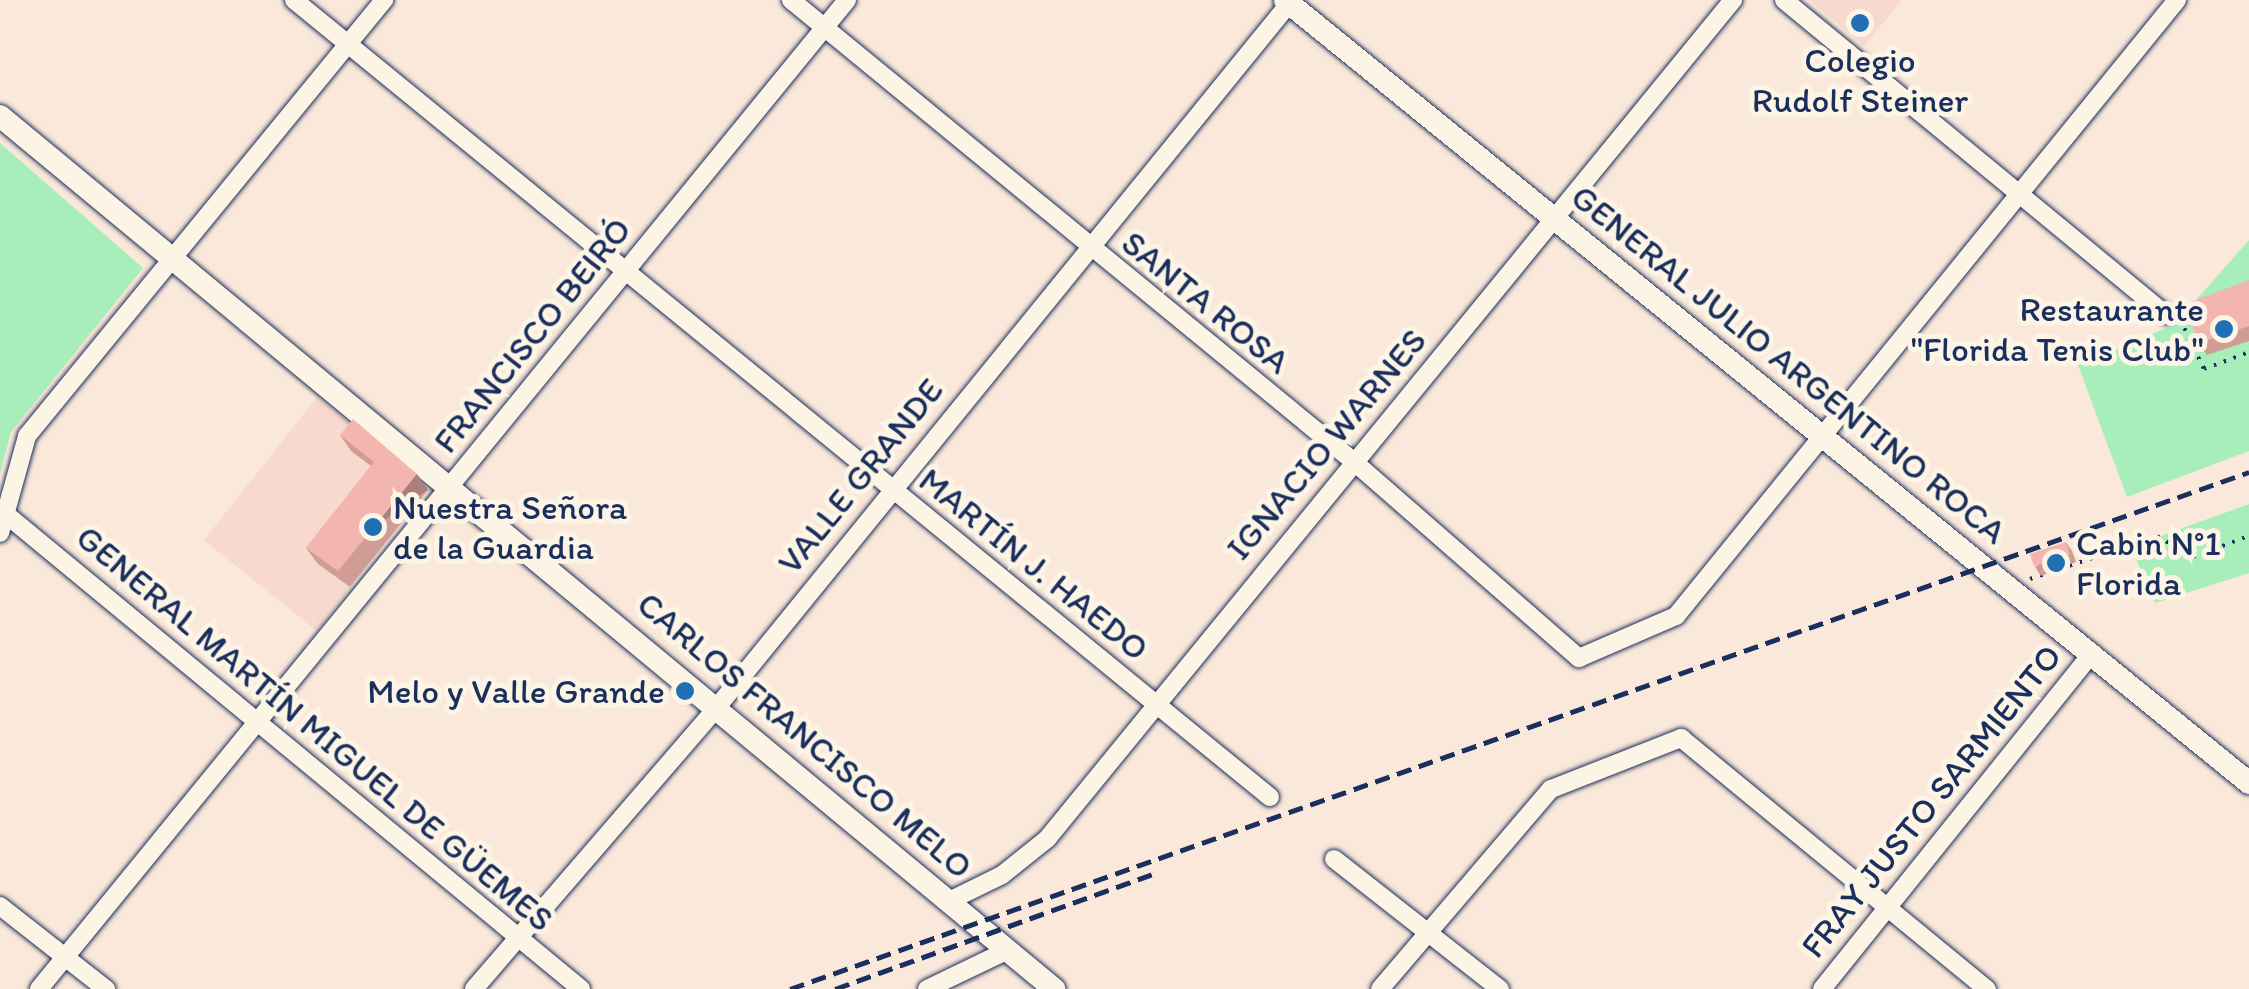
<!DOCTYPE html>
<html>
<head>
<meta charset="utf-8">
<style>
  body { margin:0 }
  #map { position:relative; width:2249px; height:989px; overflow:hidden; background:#fae8da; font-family:Itim,sans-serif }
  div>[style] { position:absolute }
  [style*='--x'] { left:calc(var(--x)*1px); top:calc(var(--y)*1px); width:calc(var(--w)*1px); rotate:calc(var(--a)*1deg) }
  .built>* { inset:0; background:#f8d9cd }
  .green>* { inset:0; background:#a7eeba }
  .path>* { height:4px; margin-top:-2px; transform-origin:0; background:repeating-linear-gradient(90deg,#1b2f5e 0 2.5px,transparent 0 10.5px) }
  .roads { filter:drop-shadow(0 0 2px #1b2f5e) drop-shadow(0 0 2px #1b2f5e) }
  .minor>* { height:18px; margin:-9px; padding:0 9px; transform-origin:9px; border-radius:9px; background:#fcf5e5 }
  .tertiary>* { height:22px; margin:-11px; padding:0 11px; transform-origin:11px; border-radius:11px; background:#fcf5e5 }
  .rail>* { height:5px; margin-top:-2.5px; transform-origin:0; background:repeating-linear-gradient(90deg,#1b2f5e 0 15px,transparent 0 23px) }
  .wall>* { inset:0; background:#d09d96 }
  .shaded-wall>* { inset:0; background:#a97f7a; transform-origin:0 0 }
  .building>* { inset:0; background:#f2b6af; transform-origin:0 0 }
  .dots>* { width:28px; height:28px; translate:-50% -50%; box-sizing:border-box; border:5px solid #fcf5e5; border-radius:50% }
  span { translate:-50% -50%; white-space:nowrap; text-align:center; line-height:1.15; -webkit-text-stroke:10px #fcf5e5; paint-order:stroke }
  .poi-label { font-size:35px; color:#1b2f5e }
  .right { translate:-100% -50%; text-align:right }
  .left { translate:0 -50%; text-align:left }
  .street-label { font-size:35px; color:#1b2f5e }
</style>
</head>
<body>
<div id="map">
  <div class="built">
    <i style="clip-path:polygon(1810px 0,1902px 0,1864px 46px)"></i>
    <i style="clip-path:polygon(317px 397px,364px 435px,386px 478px,318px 564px,350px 587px,317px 631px,204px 540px)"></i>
  </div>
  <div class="green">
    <i style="clip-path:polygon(0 143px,143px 268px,11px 432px,0 474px)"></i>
    <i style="clip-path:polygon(2249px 240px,2249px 451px,2127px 497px,2078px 365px,2207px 311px,2196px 300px)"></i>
    <i style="clip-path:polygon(2249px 504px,2249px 573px,2155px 603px,2131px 547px)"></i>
  </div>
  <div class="path">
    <i style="--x:2180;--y:319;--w:55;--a:64.4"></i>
    <i style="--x:2204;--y:369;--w:48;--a:-20.7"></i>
    <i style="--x:2030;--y:579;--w:134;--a:-18.7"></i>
    <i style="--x:2157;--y:536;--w:42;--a:30.3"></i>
    <i style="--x:2193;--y:557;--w:60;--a:-20.6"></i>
  </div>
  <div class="roads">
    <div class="minor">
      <i style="--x:294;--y:0;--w:1260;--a:39.24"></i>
      <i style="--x:791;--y:0;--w:727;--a:39.36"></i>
      <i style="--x:1353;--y:461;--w:300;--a:41.1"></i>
      <i style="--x:1579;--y:658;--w:106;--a:-23.4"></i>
      <i style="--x:1676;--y:616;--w:794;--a:-50.88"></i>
      <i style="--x:1784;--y:0;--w:495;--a:39.5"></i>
      <i style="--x:8;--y:516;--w:743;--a:39.54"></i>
      <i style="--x:0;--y:533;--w:101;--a:-74.4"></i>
      <i style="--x:27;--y:436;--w:564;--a:-50.69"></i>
      <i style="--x:1334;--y:859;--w:211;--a:38.1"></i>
      <i style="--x:947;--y:902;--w:61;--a:-26.1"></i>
      <i style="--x:1002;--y:875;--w:58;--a:-38.7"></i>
      <i style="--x:1047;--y:839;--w:1084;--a:-50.73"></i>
      <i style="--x:0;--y:906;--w:135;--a:38.1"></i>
      <i style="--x:39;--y:989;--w:1277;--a:-50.75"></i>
      <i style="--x:474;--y:989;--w:374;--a:-49.2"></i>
      <i style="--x:718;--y:706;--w:910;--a:-50.89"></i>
      <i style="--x:927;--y:989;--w:88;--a:-25.7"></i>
      <i style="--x:1380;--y:989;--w:263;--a:-49.5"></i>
      <i style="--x:1551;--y:789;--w:140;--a:-21.4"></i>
      <i style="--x:1681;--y:738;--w:396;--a:39.4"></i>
      <i style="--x:1822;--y:989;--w:430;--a:-51.2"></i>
    </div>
    <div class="tertiary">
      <i style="--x:1285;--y:0;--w:1242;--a:39.08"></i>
      <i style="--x:0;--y:116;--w:1369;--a:39.63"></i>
    </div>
  </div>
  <div class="rail">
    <i style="--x:790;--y:989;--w:1548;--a:-19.51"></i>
    <i style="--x:835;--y:989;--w:337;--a:-19.9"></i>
  </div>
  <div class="wall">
    <i style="clip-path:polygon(2249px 280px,2249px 341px,2207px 355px,2198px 343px)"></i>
    <i style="clip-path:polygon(340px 435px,428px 490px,350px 587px,318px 564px,306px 548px,371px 466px,351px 451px)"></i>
    <i style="clip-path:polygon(2066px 542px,2072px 551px,2076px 562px,2041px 576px,2035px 567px)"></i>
  </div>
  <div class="shaded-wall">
    <i style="left:417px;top:474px;width:19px;height:125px;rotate:55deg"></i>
  </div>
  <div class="building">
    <i style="clip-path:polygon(2249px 280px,2249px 326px,2198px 343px,2185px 304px)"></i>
    <i style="clip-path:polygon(353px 419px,417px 474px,338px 571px,306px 548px,374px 462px,340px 435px)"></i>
    <i style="left:2066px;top:542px;width:13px;height:38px;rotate:72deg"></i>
  </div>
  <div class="dots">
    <i style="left:1860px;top:23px;background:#1f6fb2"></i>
    <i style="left:2224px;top:329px;background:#1f6fb2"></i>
    <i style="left:373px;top:527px;background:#1f6fb2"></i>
    <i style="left:2056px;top:563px;background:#1f6fb2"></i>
    <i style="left:685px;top:691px;background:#1f6fb2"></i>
  </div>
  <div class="poi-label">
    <span style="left:1860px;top:80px">Colegio<br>Rudolf Steiner</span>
    <span class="right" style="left:2204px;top:329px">Restaurante<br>"Florida Tenis Club"</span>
    <span class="left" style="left:393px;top:527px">Nuestra Señora<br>de la Guardia</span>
    <span class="left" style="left:2076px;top:563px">Cabin N°1<br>Florida</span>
    <span class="right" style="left:665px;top:691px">Melo y Valle Grande</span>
  </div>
  <div class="street-label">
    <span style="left:1206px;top:302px;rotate:39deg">SANTA ROSA</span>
    <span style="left:532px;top:335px;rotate:-51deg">FRANCISCO BEIRÓ</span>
    <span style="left:1789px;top:364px;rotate:39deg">GENERAL JULIO ARGENTINO ROCA</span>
    <span style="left:1326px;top:444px;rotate:-50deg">IGNACIO WARNES</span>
    <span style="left:860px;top:476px;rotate:-51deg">VALLE GRANDE</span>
    <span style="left:1034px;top:564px;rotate:39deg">MARTÍN J. HAEDO</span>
    <span style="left:315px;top:728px;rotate:40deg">GENERAL MARTÍN MIGUEL DE GÜEMES</span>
    <span style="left:805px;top:735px;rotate:40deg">CARLOS FRANCISCO MELO</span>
    <span style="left:1931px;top:801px;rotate:-51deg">FRAY JUSTO SARMIENTO</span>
  </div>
</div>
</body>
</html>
